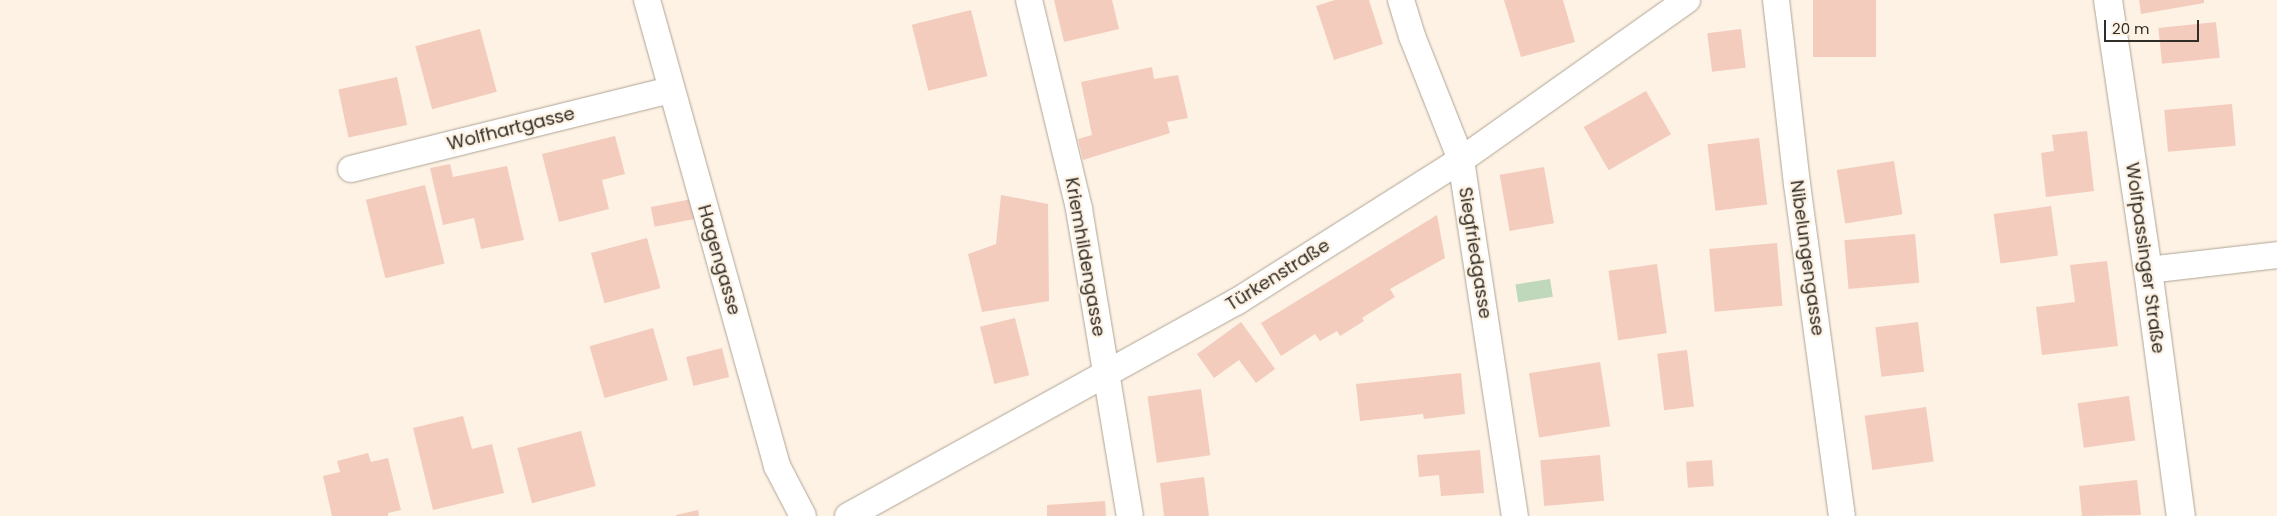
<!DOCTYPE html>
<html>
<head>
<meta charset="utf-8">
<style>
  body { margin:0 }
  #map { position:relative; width:2277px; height:516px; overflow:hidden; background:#fdf2e3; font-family:Poppins,sans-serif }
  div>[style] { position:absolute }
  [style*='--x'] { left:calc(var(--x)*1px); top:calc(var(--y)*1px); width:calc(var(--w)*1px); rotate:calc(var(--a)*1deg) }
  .water>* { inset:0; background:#bfd7ba; transform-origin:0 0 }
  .building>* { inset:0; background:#f3ccbe; transform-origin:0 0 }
  .roads { filter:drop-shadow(0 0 1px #afa496) drop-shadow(0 0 1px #afa496) }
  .street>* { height:26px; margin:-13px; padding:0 13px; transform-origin:13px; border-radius:13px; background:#fff }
  .secondary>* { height:28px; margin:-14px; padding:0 14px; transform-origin:14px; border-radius:14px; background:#fff }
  span { translate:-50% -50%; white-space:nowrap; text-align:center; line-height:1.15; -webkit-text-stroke:4.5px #fdf2e3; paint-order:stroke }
  .street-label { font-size:18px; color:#312d27 }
  .scale { position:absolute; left:2104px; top:20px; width:95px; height:22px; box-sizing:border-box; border:2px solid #312d27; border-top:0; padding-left:6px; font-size:15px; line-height:18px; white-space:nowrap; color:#312d27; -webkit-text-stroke:4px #fdf2e3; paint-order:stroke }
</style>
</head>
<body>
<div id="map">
  <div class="water">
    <i style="left:1550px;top:279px;width:18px;height:35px;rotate:81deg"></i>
  </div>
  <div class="building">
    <i style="clip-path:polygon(1054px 0,1112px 0,1119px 29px,1064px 42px)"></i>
    <i style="clip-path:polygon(1335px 0,1369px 0,1383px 44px,1334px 60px,1316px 6px)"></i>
    <i style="clip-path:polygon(1504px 0,1563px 0,1575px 42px,1521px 57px)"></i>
    <i style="left:1813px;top:0;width:63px;height:57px"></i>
    <i style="clip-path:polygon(2139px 0,2204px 0,2204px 3px,2141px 14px)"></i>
    <i style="left:971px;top:10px;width:68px;height:61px;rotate:76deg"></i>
    <i style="left:2216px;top:22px;width:36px;height:58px;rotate:84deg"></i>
    <i style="left:480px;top:29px;width:65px;height:67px;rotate:75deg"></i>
    <i style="left:1741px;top:29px;width:39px;height:34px;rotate:83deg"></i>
    <i style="clip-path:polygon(1152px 67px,1154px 79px,1178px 75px,1188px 118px,1167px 122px,1170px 133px,1083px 160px,1078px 139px,1092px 135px,1081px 82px)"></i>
    <i style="left:397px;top:77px;width:49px;height:60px;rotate:78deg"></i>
    <i style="left:1646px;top:91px;width:50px;height:72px;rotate:60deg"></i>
    <i style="left:2232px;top:104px;width:42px;height:68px;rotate:85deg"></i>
    <i style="clip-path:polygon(2087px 131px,2094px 191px,2046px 197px,2041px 153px,2054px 151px,2052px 135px)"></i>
    <i style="clip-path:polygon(615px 136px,625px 174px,602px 180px,609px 209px,559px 222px,542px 154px)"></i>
    <i style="left:1759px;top:138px;width:67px;height:52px;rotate:83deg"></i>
    <i style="left:1894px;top:161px;width:54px;height:58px;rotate:81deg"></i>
    <i style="clip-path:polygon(450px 164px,453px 177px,507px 166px,524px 240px,481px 249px,474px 218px,443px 225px,430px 168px)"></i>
    <i style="left:1544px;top:167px;width:57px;height:45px;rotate:80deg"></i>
    <i style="left:425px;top:185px;width:81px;height:61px;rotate:76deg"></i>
    <i style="clip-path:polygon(1001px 195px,1048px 204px,1049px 301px,982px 312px,968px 254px,996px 244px)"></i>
    <i style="left:692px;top:199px;width:20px;height:42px;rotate:79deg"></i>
    <i style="left:2051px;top:206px;width:50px;height:58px;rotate:82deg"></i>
    <i style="clip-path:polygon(1437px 215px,1445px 258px,1390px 289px,1395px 297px,1362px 318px,1364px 321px,1340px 336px,1337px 331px,1320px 341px,1315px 334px,1281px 356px,1261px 323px)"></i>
    <i style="left:1915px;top:234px;width:49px;height:71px;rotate:85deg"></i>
    <i style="left:647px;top:238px;width:52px;height:58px;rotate:75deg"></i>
    <i style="left:1777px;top:243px;width:63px;height:68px;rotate:85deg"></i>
    <i style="clip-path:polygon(2107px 261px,2118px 346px,2042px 355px,2036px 307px,2075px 302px,2070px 265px)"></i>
    <i style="left:1657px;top:264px;width:70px;height:49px;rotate:82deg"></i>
    <i style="left:1015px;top:318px;width:59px;height:36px;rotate:76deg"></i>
    <i style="clip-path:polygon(1241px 322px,1275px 369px,1256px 383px,1239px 360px,1214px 378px,1197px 354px)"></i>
    <i style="left:1918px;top:322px;width:50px;height:43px;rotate:83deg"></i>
    <i style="left:653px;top:328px;width:54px;height:66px;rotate:74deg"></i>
    <i style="left:722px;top:348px;width:30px;height:37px;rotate:76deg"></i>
    <i style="left:1687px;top:350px;width:57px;height:30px;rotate:83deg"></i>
    <i style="left:1600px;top:362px;width:65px;height:72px;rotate:81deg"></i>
    <i style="clip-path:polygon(1461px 373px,1465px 414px,1424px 419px,1423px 414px,1360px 421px,1356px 384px)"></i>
    <i style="left:1201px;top:389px;width:67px;height:54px;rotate:82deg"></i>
    <i style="left:2129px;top:396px;width:45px;height:52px;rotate:82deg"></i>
    <i style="left:1926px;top:407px;width:55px;height:62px;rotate:82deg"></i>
    <i style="clip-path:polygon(463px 416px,472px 449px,492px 444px,504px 493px,433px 510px,413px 428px)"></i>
    <i style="left:581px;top:431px;width:57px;height:66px;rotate:75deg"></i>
    <i style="clip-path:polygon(1480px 450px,1484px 493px,1441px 496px,1439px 475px,1419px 477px,1417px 455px)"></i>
    <i style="clip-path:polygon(368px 453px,371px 462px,388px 458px,401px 510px,388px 513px,388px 516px,332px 516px,323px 476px,340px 472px,337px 461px)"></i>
    <i style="left:1600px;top:455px;width:46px;height:60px;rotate:85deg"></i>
    <i style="left:1712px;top:460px;width:26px;height:26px;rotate:86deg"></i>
    <i style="clip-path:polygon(1204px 477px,1209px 516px,1164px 516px,1160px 483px)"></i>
    <i style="clip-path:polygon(2137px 480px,2141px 515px,2082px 516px,2079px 486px)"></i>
    <i style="clip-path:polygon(1105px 501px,1106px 516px,1047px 516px,1047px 505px)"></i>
    <i style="clip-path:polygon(698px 510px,699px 516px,676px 516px,676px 515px)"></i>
  </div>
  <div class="roads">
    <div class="street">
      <i style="--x:647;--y:0;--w:484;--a:74.4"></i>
      <i style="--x:777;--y:466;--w:56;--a:62.5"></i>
      <i style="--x:1029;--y:0;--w:215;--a:76.5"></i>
      <i style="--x:1079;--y:209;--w:311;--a:80.6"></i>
      <i style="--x:1401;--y:0;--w:38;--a:73"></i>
      <i style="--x:1412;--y:36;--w:133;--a:68.4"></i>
      <i style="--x:1461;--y:160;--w:360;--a:81.4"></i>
      <i style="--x:1776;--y:0;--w:185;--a:83.5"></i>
      <i style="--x:1797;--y:184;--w:335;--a:82.3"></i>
      <i style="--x:351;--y:169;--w:330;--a:-13.9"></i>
      <i style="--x:2148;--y:270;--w:130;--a:-6.6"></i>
      <i style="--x:848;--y:516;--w:443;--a:-28.9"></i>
      <i style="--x:1236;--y:302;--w:266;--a:-32.3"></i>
      <i style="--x:1461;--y:160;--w:277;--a:-35.3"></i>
    </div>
    <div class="secondary">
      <i style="--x:2108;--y:0;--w:273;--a:81.6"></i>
      <i style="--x:2148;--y:270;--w:248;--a:82.4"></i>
    </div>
  </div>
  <div class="street-label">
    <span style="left:511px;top:129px;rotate:-14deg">Wolfhartgasse</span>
    <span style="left:1475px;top:253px;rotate:81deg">Siegfriedgasse</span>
    <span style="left:1085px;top:257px;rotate:80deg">Kriemhildengasse</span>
    <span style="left:1807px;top:258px;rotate:82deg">Nibelungengasse</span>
    <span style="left:2145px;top:258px;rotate:82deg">Wolfpassinger Straße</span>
    <span style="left:719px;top:260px;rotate:74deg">Hagengasse</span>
    <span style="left:1278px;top:275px;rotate:-32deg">Türkenstraße</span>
  </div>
  <div class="scale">20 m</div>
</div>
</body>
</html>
